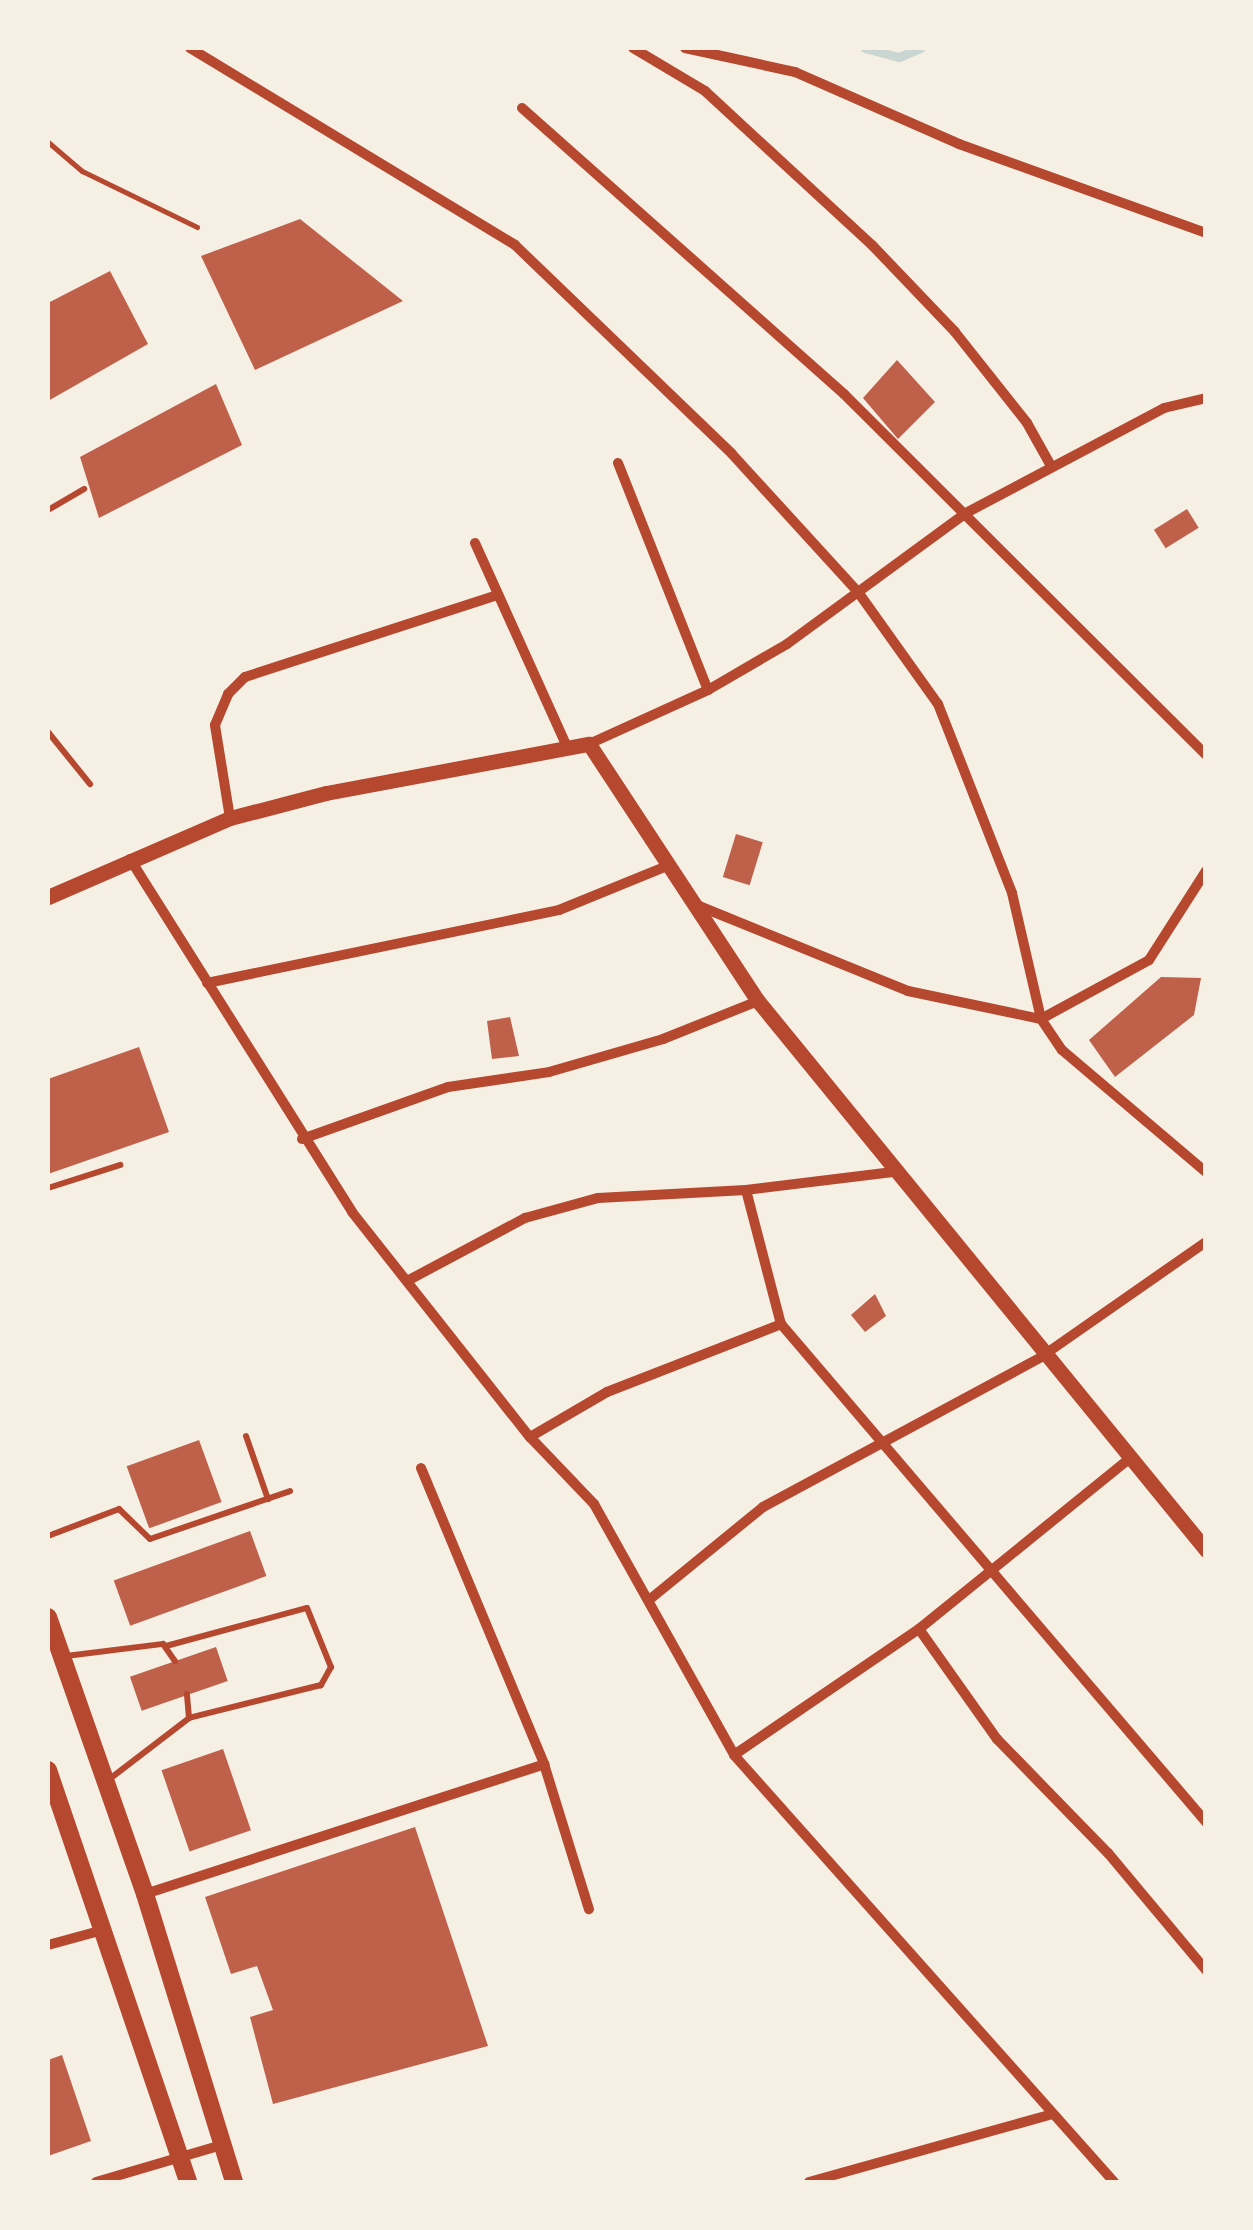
<!DOCTYPE html>
<html>
<head>
<meta charset="utf-8">
<style>
  body { margin:0 }
  #map { position:relative; width:1253px; height:2230px; overflow:hidden; background:#f6efe4; font-family:"PT Serif",serif }
  div>[style] { position:absolute }
  [style*='--x'] { left:calc(var(--x)*1px); top:calc(var(--y)*1px); width:calc(var(--w)*1px); rotate:calc(var(--a)*1deg) }
  .stream>* { height:9px; margin:-4.5px; padding:0 4.5px; transform-origin:4.5px; border-radius:4.5px; background:#c9d6d2 }
  .building>* { inset:0; background:#bf614a; transform-origin:0 0 }
  .path>* { height:5px; margin:-2.5px; padding:0 2.5px; transform-origin:2.5px; border-radius:2.5px; background:#b5482f }
  .service>* { height:6px; margin:-3px; padding:0 3px; transform-origin:3px; border-radius:3px; background:#b5482f }
  .minor>* { height:10px; margin:-5px; padding:0 5px; transform-origin:5px; border-radius:5px; background:#b5482f }
  .tertiary>* { height:15px; margin:-7.5px; padding:0 7.5px; transform-origin:7.5px; border-radius:7.5px; background:#b5482f }
  .secondary>* { height:18px; margin:-9px; padding:0 9px; transform-origin:9px; border-radius:9px; background:#b5482f }
  span { translate:-50% -50%; white-space:nowrap; text-align:center; line-height:1.15; -webkit-text-stroke:9px #f6efe4; paint-order:stroke }
  .frame { position:absolute; inset:0; border:50px solid #f6efe4; pointer-events:none }
</style>
</head>
<body>
<div id="map">
  <div class="stream">
    <i style="--x:865;--y:48;--w:35;--a:15"></i>
    <i style="--x:899;--y:57;--w:23;--a:-23"></i>
  </div>
  <div class="building">
    <i style="clip-path:polygon(300px 219px,403px 301px,255px 370px,201px 256px)"></i>
    <i style="clip-path:polygon(110px 271px,148px 344px,48px 401px,48px 303px)"></i>
    <i style="clip-path:polygon(897px 360px,935px 402px,898px 439px,863px 398px)"></i>
    <i style="clip-path:polygon(216px 384px,242px 445px,99px 518px,80px 457px)"></i>
    <i style="left:1187px;top:509px;width:22px;height:39px;rotate:58deg"></i>
    <i style="left:736px;top:834px;width:28px;height:45px;rotate:17deg"></i>
    <i style="clip-path:polygon(1161px 977px,1201px 978px,1194px 1015px,1115px 1077px,1089px 1040px)"></i>
    <i style="clip-path:polygon(510px 1017px,519px 1056px,492px 1059px,487px 1021px)"></i>
    <i style="clip-path:polygon(139px 1047px,169px 1132px,48px 1174px,48px 1079px)"></i>
    <i style="clip-path:polygon(875px 1294px,886px 1316px,865px 1332px,851px 1315px)"></i>
    <i style="left:199px;top:1440px;width:66px;height:77px;rotate:70deg"></i>
    <i style="left:250px;top:1531px;width:48px;height:145px;rotate:70deg"></i>
    <i style="left:216px;top:1647px;width:36px;height:91px;rotate:71deg"></i>
    <i style="left:223px;top:1749px;width:86px;height:65px;rotate:71deg"></i>
    <i style="clip-path:polygon(415px 1827px,488px 2046px,273px 2104px,250px 2017px,273px 2010px,257px 1966px,231px 1974px,205px 1897px)"></i>
    <i style="clip-path:polygon(62px 2055px,91px 2141px,48px 2156px,48px 2060px)"></i>
  </div>
  <div class="path">
    <i style="--x:48;--y:142;--w:45;--a:40.5"></i>
    <i style="--x:82;--y:171;--w:128;--a:26"></i>
  </div>
  <div class="service">
    <i style="--x:48;--y:510;--w:42;--a:-30.3"></i>
    <i style="--x:48;--y:732;--w:67;--a:51.1"></i>
    <i style="--x:48;--y:1188;--w:76;--a:-17.7"></i>
    <i style="--x:246;--y:1436;--w:67;--a:70.8"></i>
    <i style="--x:48;--y:1536;--w:76;--a:-20.8"></i>
    <i style="--x:119;--y:1509;--w:43;--a:44.1"></i>
    <i style="--x:150;--y:1539;--w:148;--a:-18.9"></i>
    <i style="--x:166;--y:1646;--w:146;--a:-15.1"></i>
    <i style="--x:307;--y:1608;--w:64;--a:67.9"></i>
    <i style="--x:331;--y:1667;--w:21;--a:119"></i>
    <i style="--x:321;--y:1685;--w:136;--a:166"></i>
    <i style="--x:66;--y:1656;--w:98;--a:-7.1"></i>
    <i style="--x:163;--y:1644;--w:21;--a:55"></i>
    <i style="--x:107;--y:1781;--w:103;--a:-37.5"></i>
    <i style="--x:189;--y:1718;--w:24;--a:-95"></i>
  </div>
  <div class="minor">
    <i style="--x:190;--y:48;--w:380;--a:31.2"></i>
    <i style="--x:515;--y:245;--w:301;--a:43.9"></i>
    <i style="--x:732;--y:454;--w:187;--a:47.6"></i>
    <i style="--x:858;--y:592;--w:138;--a:54.5"></i>
    <i style="--x:938;--y:704;--w:203;--a:68.6"></i>
    <i style="--x:1012;--y:893;--w:129;--a:77"></i>
    <i style="--x:1041;--y:1019;--w:123;--a:-28.6"></i>
    <i style="--x:1149;--y:960;--w:106;--a:-57.4"></i>
    <i style="--x:633;--y:48;--w:84;--a:30.8"></i>
    <i style="--x:705;--y:91;--w:227;--a:42.7"></i>
    <i style="--x:872;--y:245;--w:120;--a:46.3"></i>
    <i style="--x:955;--y:332;--w:116;--a:51.6"></i>
    <i style="--x:1027;--y:423;--w:49;--a:60.8"></i>
    <i style="--x:685;--y:48;--w:113;--a:12.3"></i>
    <i style="--x:795;--y:72;--w:179;--a:23.7"></i>
    <i style="--x:959;--y:144;--w:263;--a:19.8"></i>
    <i style="--x:522;--y:108;--w:431;--a:41.6"></i>
    <i style="--x:844;--y:394;--w:511;--a:44.92"></i>
    <i style="--x:618;--y:463;--w:244;--a:68.4"></i>
    <i style="--x:475;--y:543;--w:226;--a:65.7"></i>
    <i style="--x:589;--y:744;--w:131;--a:-24.4"></i>
    <i style="--x:708;--y:690;--w:91;--a:-30.2"></i>
    <i style="--x:787;--y:644;--w:222;--a:-36.2"></i>
    <i style="--x:966;--y:513;--w:224;--a:-27.9"></i>
    <i style="--x:1164;--y:408;--w:43;--a:-13.4"></i>
    <i style="--x:230;--y:818;--w:94;--a:-99.2"></i>
    <i style="--x:215;--y:725;--w:34;--a:-67"></i>
    <i style="--x:228;--y:694;--w:24;--a:-45"></i>
    <i style="--x:245;--y:677;--w:263;--a:-18"></i>
    <i style="--x:130;--y:859;--w:417;--a:57.8"></i>
    <i style="--x:352;--y:1212;--w:287;--a:51.7"></i>
    <i style="--x:530;--y:1437;--w:93;--a:46.3"></i>
    <i style="--x:594;--y:1504;--w:287;--a:60.8"></i>
    <i style="--x:734;--y:1755;--w:572;--a:48.33"></i>
    <i style="--x:699;--y:906;--w:226;--a:22.1"></i>
    <i style="--x:908;--y:991;--w:136;--a:11.9"></i>
    <i style="--x:1041;--y:1019;--w:37;--a:56"></i>
    <i style="--x:1062;--y:1050;--w:189;--a:40.3"></i>
    <i style="--x:207;--y:983;--w:359;--a:-11.7"></i>
    <i style="--x:559;--y:910;--w:119;--a:-22.2"></i>
    <i style="--x:302;--y:1139;--w:155;--a:-19.6"></i>
    <i style="--x:448;--y:1087;--w:102;--a:-8.4"></i>
    <i style="--x:549;--y:1072;--w:119;--a:-16.1"></i>
    <i style="--x:663;--y:1039;--w:102;--a:-21.8"></i>
    <i style="--x:746;--y:1190;--w:138;--a:75.4"></i>
    <i style="--x:781;--y:1324;--w:655;--a:49.52"></i>
    <i style="--x:407;--y:1281;--w:134;--a:-28.1"></i>
    <i style="--x:525;--y:1218;--w:76;--a:-15.3"></i>
    <i style="--x:598;--y:1198;--w:148;--a:-3.1"></i>
    <i style="--x:746;--y:1190;--w:148;--a:-7"></i>
    <i style="--x:530;--y:1437;--w:89;--a:-30.3"></i>
    <i style="--x:607;--y:1392;--w:187;--a:-21.3"></i>
    <i style="--x:421;--y:1468;--w:321;--a:67.4"></i>
    <i style="--x:544;--y:1764;--w:152;--a:72.8"></i>
    <i style="--x:649;--y:1600;--w:147;--a:-39.2"></i>
    <i style="--x:763;--y:1507;--w:316;--a:-28.3"></i>
    <i style="--x:1041;--y:1357;--w:201;--a:-34.9"></i>
    <i style="--x:919;--y:1629;--w:135;--a:54.7"></i>
    <i style="--x:997;--y:1739;--w:159;--a:45.8"></i>
    <i style="--x:1108;--y:1853;--w:153;--a:50.1"></i>
    <i style="--x:734;--y:1755;--w:224;--a:-34.3"></i>
    <i style="--x:919;--y:1629;--w:270;--a:-39"></i>
    <i style="--x:145;--y:1894;--w:420;--a:-18"></i>
    <i style="--x:48;--y:1945;--w:57;--a:-15.3"></i>
    <i style="--x:96;--y:2182;--w:131;--a:-16.4"></i>
    <i style="--x:809;--y:2182;--w:253;--a:-15.6"></i>
  </div>
  <div class="tertiary">
    <i style="--x:48;--y:897;--w:198;--a:-23.5"></i>
    <i style="--x:230;--y:818;--w:99;--a:-14.6"></i>
    <i style="--x:326;--y:793;--w:268;--a:-10.6"></i>
    <i style="--x:589;--y:744;--w:308;--a:56.7"></i>
    <i style="--x:758;--y:1001;--w:709;--a:50.78"></i>
  </div>
  <div class="secondary">
    <i style="--x:48;--y:1617;--w:293;--a:70.7"></i>
    <i style="--x:145;--y:1894;--w:301;--a:72.8"></i>
    <i style="--x:48;--y:1770;--w:435;--a:71.2"></i>
  </div>
  <div class="frame"></div>
</div>
</body>
</html>
